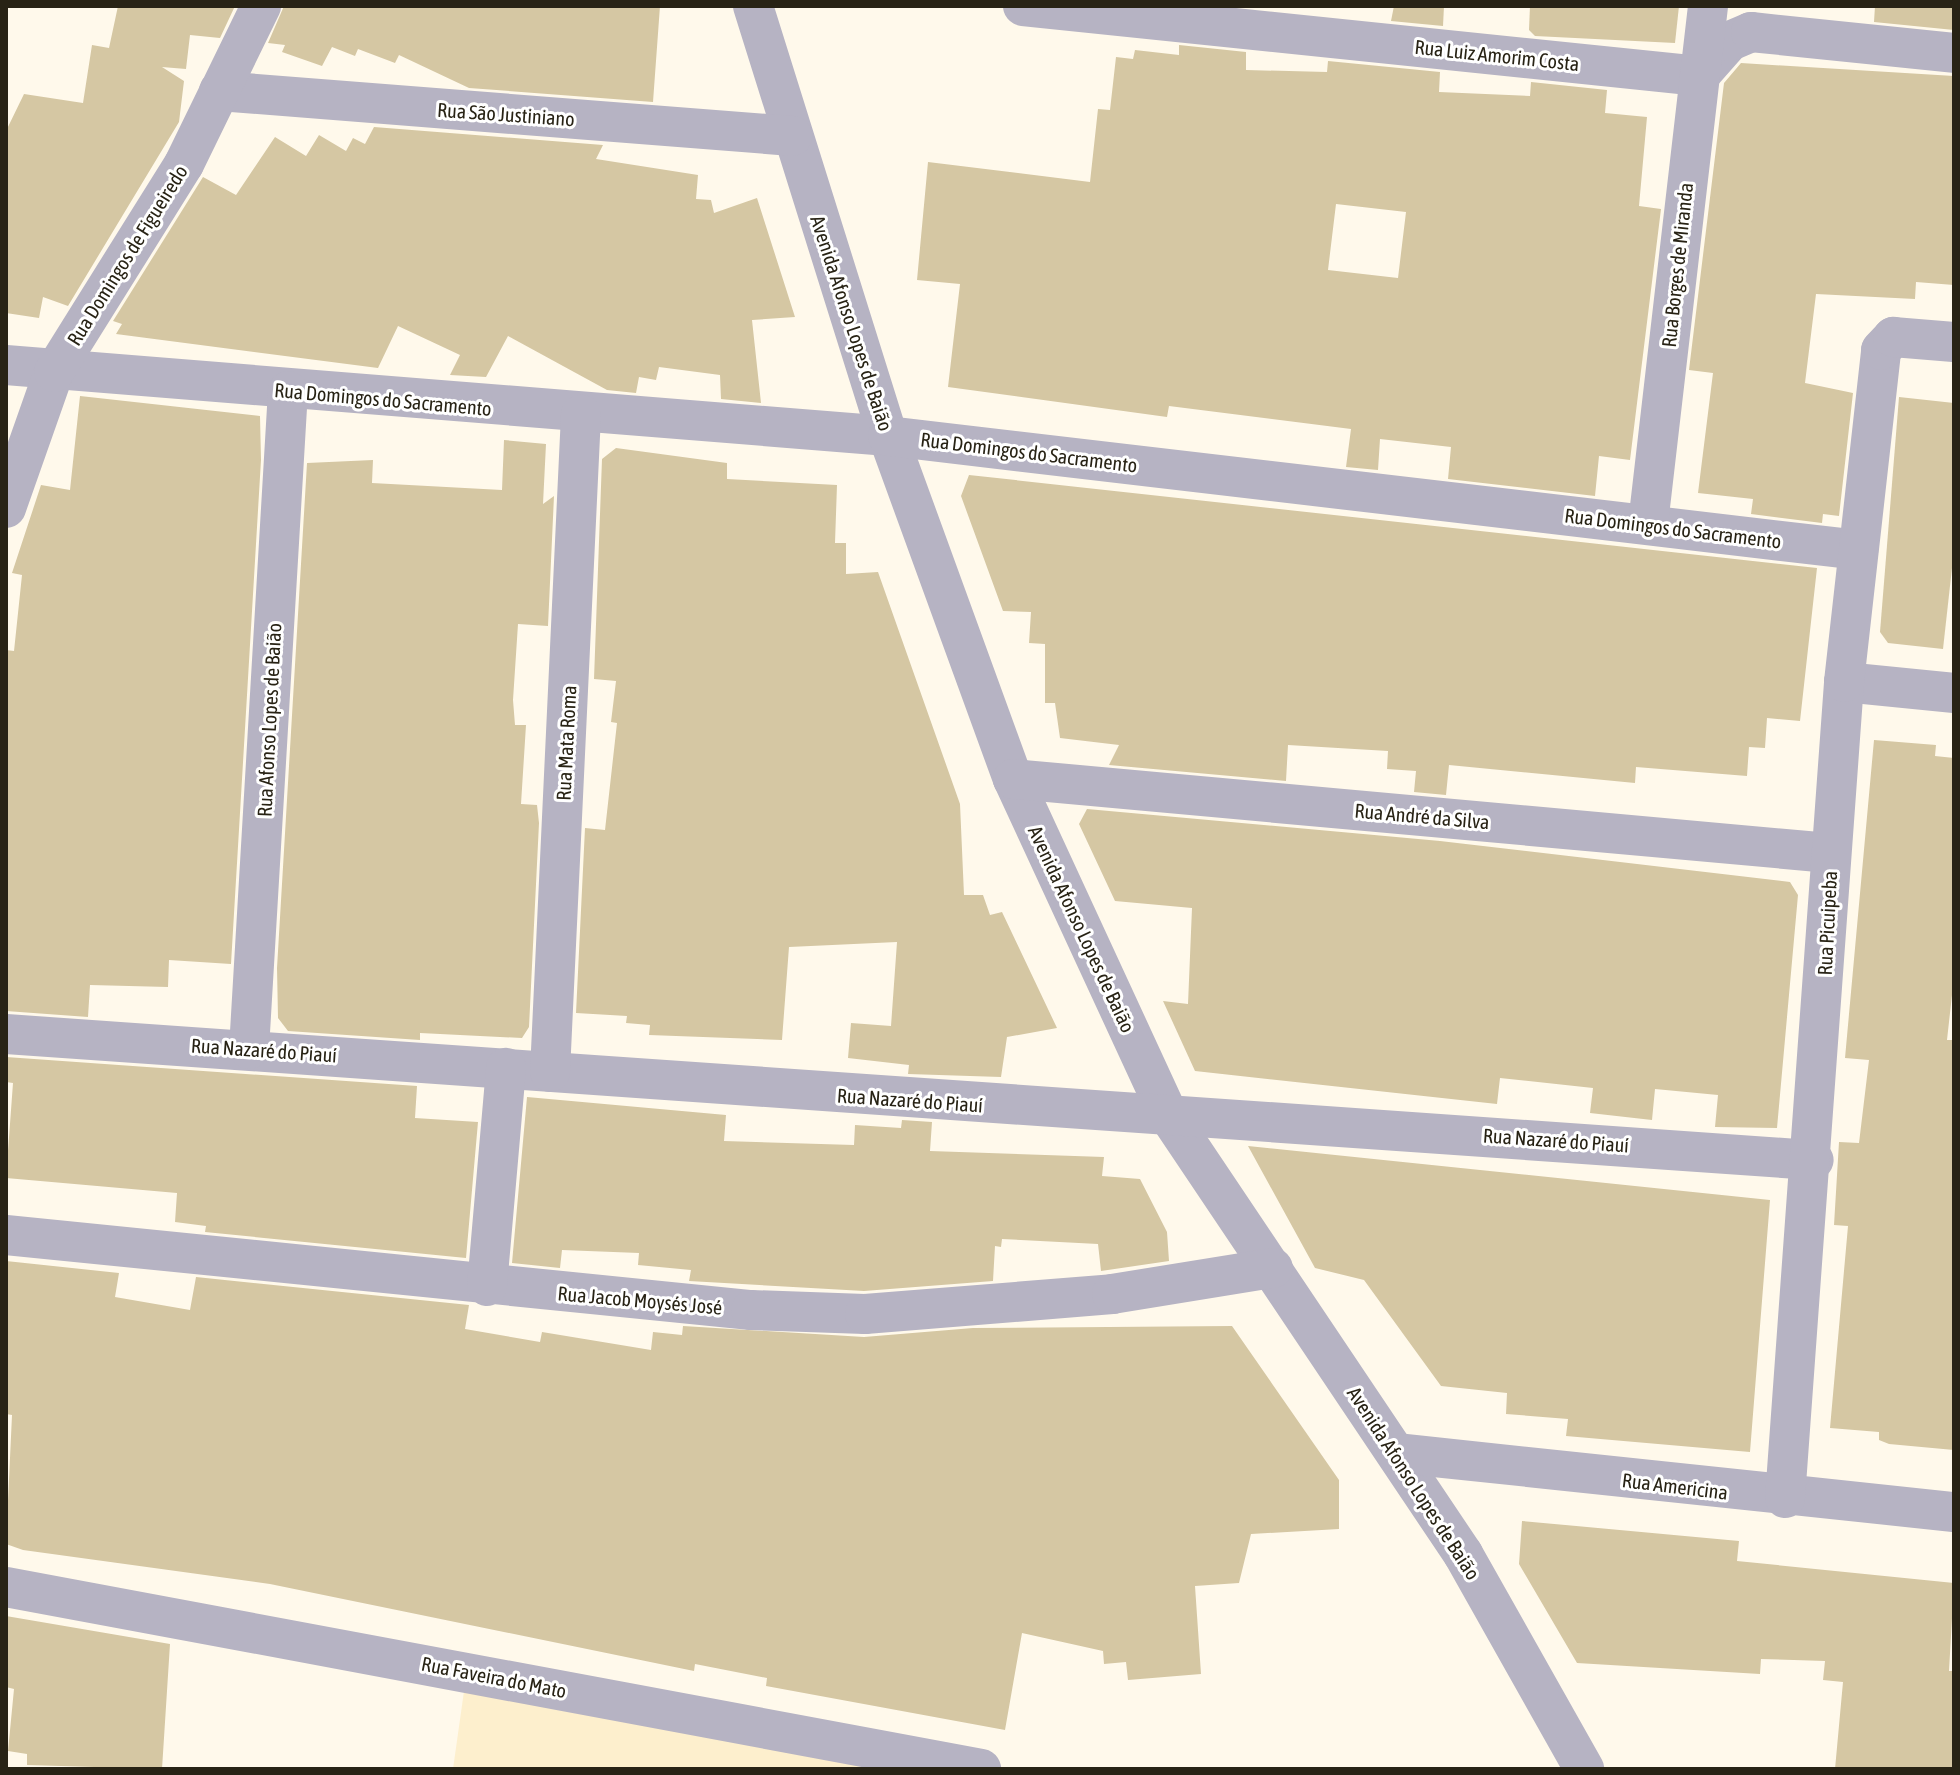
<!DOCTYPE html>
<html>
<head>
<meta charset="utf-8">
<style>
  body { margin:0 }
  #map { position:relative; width:1960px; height:1775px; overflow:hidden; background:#fff9eb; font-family:"Asap Condensed",sans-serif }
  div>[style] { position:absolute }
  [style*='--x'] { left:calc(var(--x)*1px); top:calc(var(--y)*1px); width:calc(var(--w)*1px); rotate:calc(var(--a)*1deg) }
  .built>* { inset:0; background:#fdefcd }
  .building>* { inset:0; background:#d5c7a3 }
  .minor>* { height:40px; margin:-20px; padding:0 20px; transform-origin:20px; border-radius:20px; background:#b6b3c3 }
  span { translate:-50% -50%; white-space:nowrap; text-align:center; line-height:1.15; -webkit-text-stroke:6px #fff; paint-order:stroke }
  .street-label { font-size:20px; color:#282315 }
  .frame { position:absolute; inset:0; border:8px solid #282315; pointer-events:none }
</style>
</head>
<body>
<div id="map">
  <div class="built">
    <i style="clip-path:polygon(466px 1677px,987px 1769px,453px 1769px)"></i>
  </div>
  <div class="building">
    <i style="clip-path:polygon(118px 6px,235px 6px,220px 38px,190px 35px,186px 69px,162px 67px,184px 81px,179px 122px,68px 306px,43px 297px,39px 318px,6px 313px,6px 131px,24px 94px,83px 103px,92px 45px,109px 48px)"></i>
    <i style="clip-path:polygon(284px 6px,660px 6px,653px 102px,469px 88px,399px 55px,395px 63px,358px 49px,355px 56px,332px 47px,322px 66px,282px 52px,285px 45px,268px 43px)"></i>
    <i style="clip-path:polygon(1394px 6px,1444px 6px,1443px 26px,1391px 21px)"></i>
    <i style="clip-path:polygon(1530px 6px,1679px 6px,1675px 43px,1535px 36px,1529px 30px)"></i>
    <i style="clip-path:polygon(1875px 6px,1954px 6px,1954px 30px,1874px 22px)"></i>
    <i style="clip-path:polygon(evenodd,1179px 45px,1246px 52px,1246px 70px,1327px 72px,1328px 61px,1440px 72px,1439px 92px,1530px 96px,1531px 82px,1607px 90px,1605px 113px,1647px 117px,1639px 206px,1661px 209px,1630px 460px,1599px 456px,1595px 496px,1448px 479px,1451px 447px,1380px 439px,1378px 470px,1346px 467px,1351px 429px,1169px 406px,1167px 417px,948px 387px,960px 284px,917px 280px,928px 162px,1090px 182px,1098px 109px,1110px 110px,1116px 57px,1133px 59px,1135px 50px,1179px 55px,1179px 45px,1336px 204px,1406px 212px,1398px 278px,1328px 270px,1336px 204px)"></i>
    <i style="clip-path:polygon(1741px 63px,1954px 76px,1954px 285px,1916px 282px,1915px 299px,1816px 294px,1805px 383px,1853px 393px,1839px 516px,1823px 514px,1822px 523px,1751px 514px,1753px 499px,1698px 493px,1713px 373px,1689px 370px,1724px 83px)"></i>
    <i style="clip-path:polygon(374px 127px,603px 145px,596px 159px,698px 175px,696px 199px,711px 200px,714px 213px,757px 198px,795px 317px,752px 320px,761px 403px,721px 399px,720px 375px,659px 367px,656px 380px,639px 377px,636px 393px,607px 390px,508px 336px,486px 377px,450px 375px,460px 355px,398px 326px,378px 368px,116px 334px,122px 324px,113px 321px,203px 177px,236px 195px,275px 137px,306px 156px,319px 135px,346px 151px,353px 138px,365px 144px)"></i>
    <i style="clip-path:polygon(80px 396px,260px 416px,261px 460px,231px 964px,169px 960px,168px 987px,90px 985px,88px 1017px,6px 1011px,6px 650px,14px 651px,22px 575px,12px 573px,41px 485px,70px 490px)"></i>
    <i style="clip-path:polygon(1899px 397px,1954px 403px,1954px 550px,1943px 649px,1888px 643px,1880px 632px)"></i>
    <i style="clip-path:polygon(504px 440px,546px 444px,543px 504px,554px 496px,548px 626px,518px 624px,513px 700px,515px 725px,526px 725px,521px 804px,537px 805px,539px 823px,529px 1027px,522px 1038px,420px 1033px,420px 1040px,288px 1031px,278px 1018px,277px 968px,307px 463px,373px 460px,372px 483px,502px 490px)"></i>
    <i style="clip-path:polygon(616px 448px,727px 463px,727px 479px,837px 485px,835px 543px,846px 543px,846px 574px,878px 572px,960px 804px,964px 895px,983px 895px,990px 915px,1002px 912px,1057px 1028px,1007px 1037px,1001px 1077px,908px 1074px,909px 1065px,848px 1058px,851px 1023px,891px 1026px,897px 942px,789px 947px,782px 1040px,649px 1035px,650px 1025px,626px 1023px,627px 1016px,576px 1013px,585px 828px,605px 830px,617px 723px,611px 722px,616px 681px,594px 679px,602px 459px)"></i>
    <i style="clip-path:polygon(969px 475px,1817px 568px,1800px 721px,1767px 718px,1765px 748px,1749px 747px,1747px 776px,1636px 767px,1635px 783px,1449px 765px,1446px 795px,1414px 792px,1416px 771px,1387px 769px,1388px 751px,1288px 745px,1286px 781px,1109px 765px,1119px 745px,1060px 738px,1055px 703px,1045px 703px,1045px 644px,1029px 643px,1031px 612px,1003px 611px,961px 496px)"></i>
    <i style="clip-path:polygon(1874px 740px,1936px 745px,1935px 756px,1954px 758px,1954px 977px,1947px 1040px,1954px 1040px,1954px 1450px,1889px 1444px,1879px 1440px,1879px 1432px,1830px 1428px,1848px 1226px,1834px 1225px,1839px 1142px,1859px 1143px,1869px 1060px,1845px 1058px)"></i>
    <i style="clip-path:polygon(1087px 809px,1440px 841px,1790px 882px,1798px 895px,1777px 1128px,1715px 1127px,1718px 1095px,1655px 1089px,1652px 1120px,1590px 1113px,1593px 1088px,1500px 1078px,1497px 1104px,1195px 1071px,1163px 1001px,1188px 1004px,1192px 908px,1115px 901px,1079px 824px)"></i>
    <i style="clip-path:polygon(6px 1057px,417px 1086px,415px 1118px,478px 1122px,466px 1258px,205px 1232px,206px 1226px,175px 1222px,177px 1193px,6px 1178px,13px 1083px,6px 1082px)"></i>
    <i style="clip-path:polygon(527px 1097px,726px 1115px,724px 1141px,854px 1145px,855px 1125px,901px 1128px,902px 1120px,932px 1122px,930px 1151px,1104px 1157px,1102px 1176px,1140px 1179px,1167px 1232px,1169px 1261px,1101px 1271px,1098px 1244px,1002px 1239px,1001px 1247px,995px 1246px,993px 1281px,864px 1291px,689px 1281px,691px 1270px,638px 1265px,639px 1253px,562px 1250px,560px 1268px,512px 1263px)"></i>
    <i style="clip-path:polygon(1248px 1146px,1770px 1200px,1750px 1452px,1566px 1436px,1568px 1419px,1506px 1414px,1507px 1393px,1441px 1386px,1364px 1280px,1315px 1268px)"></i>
    <i style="clip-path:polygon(6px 1261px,119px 1273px,115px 1297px,190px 1310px,196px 1277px,469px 1305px,465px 1329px,540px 1342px,542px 1332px,651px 1350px,653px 1332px,682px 1335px,683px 1326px,864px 1337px,973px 1328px,1232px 1326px,1339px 1480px,1339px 1529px,1251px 1534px,1239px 1583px,1195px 1586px,1201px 1674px,1128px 1680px,1126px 1662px,1104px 1664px,1103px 1651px,1022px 1633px,1005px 1730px,766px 1686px,767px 1678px,695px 1664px,694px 1671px,270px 1584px,23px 1550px,6px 1544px,12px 1415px,6px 1414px)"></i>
    <i style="clip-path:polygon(1522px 1521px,1739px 1541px,1737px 1561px,1954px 1583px,1949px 1671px,1954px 1671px,1954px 1769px,1835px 1769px,1843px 1682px,1823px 1680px,1825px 1661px,1761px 1659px,1760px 1674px,1577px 1663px,1519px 1564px)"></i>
    <i style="clip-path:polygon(6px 1616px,170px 1644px,162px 1769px,27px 1765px,27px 1754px,8px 1751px,14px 1689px,6px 1687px)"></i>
  </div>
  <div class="minor">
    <i style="--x:753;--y:6;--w:451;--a:72.6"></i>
    <i style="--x:888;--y:436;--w:365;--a:70"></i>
    <i style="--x:1013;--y:779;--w:371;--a:65.2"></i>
    <i style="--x:1169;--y:1116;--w:528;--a:56.13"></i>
    <i style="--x:1463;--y:1554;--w:247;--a:60.6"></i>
    <i style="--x:1023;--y:6;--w:680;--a:5.91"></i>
    <i style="--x:1699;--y:76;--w:47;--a:-48.5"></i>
    <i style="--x:1730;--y:41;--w:23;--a:-23"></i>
    <i style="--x:1751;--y:32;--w:204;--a:5.9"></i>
    <i style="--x:219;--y:91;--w:575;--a:4.49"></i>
    <i style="--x:6;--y:365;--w:885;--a:4.6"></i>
    <i style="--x:888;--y:436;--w:977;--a:6.7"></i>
    <i style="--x:6;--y:508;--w:144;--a:-70.6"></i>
    <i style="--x:54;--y:372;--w:245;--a:-58"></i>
    <i style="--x:184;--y:164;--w:176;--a:-64"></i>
    <i style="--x:1648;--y:524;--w:521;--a:-83.39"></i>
    <i style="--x:1844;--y:682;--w:111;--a:5.7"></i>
    <i style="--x:1013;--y:779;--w:820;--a:5.18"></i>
    <i style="--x:6;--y:1034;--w:1812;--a:3.99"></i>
    <i style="--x:249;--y:1049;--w:659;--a:-86.61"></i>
    <i style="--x:550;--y:1072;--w:658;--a:-87.3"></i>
    <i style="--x:6;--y:1235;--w:749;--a:5.75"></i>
    <i style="--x:751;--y:1310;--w:114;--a:2"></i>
    <i style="--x:865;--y:1314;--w:248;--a:-4.6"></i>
    <i style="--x:1112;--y:1294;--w:163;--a:-9.2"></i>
    <i style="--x:487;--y:1286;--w:219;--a:-85"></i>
    <i style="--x:1396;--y:1453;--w:561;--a:6.04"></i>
    <i style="--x:1785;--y:1498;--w:818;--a:-85.86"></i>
    <i style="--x:1844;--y:682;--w:334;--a:-83.6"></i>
    <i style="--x:1881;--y:350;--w:18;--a:-47"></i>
    <i style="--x:1893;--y:337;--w:61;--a:4.7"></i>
    <i style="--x:6;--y:1587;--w:992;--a:10.57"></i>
  </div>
  <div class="street-label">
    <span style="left:1497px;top:55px;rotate:6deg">Rua Luiz Amorim Costa</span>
    <span style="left:506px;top:114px;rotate:4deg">Rua São Justiniano</span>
    <span style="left:127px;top:255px;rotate:-58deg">Rua Domingos de Figueiredo</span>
    <span style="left:1677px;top:265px;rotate:-84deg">Rua Borges de Miranda</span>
    <span style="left:852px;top:323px;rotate:72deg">Avenida Afonso Lopes de Baião</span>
    <span style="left:383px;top:399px;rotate:5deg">Rua Domingos do Sacramento</span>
    <span style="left:1029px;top:452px;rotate:7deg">Rua Domingos do Sacramento</span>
    <span style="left:1673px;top:528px;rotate:7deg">Rua Domingos do Sacramento</span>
    <span style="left:269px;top:720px;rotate:-87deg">Rua Afonso Lopes de Baião</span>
    <span style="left:566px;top:743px;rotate:-87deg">Rua Mata Roma</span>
    <span style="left:1422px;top:816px;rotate:5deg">Rua André da Silva</span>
    <span style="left:1827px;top:923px;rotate:-87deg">Rua Picuipeba</span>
    <span style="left:1082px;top:929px;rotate:65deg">Avenida Afonso Lopes de Baião</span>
    <span style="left:264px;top:1050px;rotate:4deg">Rua Nazaré do Piauí</span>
    <span style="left:910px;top:1100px;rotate:4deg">Rua Nazaré do Piauí</span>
    <span style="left:1556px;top:1140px;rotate:4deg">Rua Nazaré do Piauí</span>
    <span style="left:640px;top:1300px;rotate:5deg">Rua Jacob Moysés José</span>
    <span style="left:1414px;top:1483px;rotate:57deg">Avenida Afonso Lopes de Baião</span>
    <span style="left:1675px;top:1486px;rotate:7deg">Rua Americina</span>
    <span style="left:494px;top:1677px;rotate:11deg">Rua Faveira do Mato</span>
  </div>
  <div class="frame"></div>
</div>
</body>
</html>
